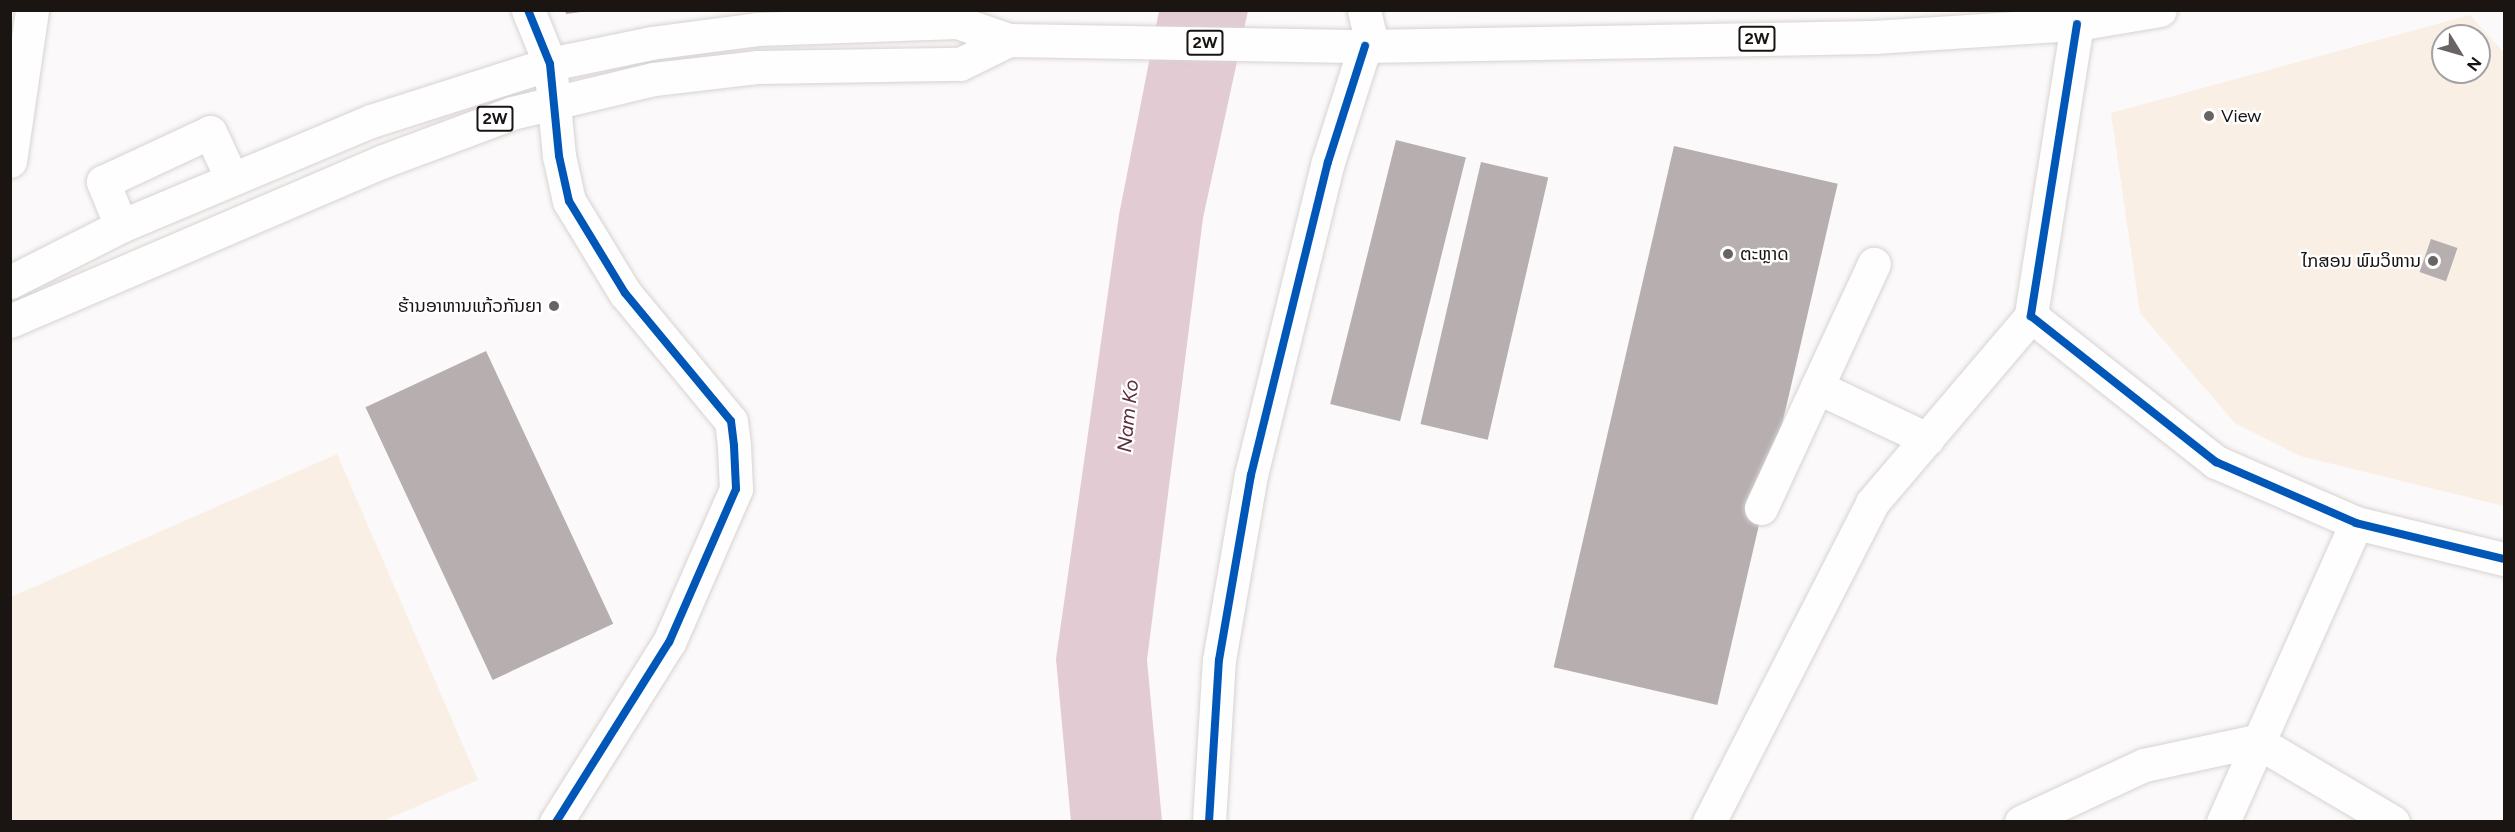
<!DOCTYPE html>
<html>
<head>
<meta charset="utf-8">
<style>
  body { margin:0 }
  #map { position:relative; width:2515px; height:832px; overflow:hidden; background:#fbf9f9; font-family:Figtree,"Noto Sans Lao",sans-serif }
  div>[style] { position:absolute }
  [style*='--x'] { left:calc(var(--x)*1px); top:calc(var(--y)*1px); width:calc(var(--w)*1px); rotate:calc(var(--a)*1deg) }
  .green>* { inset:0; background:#f9efe4 }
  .water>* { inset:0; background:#e3cbd3 }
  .building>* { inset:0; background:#b6aeaf; transform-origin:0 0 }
  .roads { filter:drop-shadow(0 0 2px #d8d3d2) drop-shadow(0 0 2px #d8d3d2) }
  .minor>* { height:33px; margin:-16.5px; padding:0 16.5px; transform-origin:16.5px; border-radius:16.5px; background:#fefefe }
  .highway>* { height:33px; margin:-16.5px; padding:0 16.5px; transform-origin:16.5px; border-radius:16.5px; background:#fefefe }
  .cycleway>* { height:8px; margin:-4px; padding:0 4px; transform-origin:4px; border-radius:4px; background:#0057b8 }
  .dots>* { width:16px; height:16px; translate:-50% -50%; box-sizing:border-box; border:3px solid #fff; border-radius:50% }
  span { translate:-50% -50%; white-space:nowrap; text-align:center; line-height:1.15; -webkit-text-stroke:4.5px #fff; paint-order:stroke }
  .shield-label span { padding:2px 4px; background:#fff; border:2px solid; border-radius:4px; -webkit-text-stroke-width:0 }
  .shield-label { font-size:16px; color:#1a1413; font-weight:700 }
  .poi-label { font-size:18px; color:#1a1413 }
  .left { translate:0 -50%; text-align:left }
  .right { translate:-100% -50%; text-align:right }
  .water-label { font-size:20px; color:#5c2e41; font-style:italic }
  .frame { position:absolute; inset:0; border:12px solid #1a1413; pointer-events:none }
  .north { position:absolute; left:2431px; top:24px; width:60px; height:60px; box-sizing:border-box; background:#fff; border:2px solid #a3a1a1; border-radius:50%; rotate:127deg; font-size:16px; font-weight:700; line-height:24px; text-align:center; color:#1a1413 }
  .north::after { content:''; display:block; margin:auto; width:21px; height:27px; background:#696464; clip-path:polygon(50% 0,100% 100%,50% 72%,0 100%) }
</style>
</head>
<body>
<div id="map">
  <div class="green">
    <i style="clip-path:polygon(evenodd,2470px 15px,2504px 53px,2504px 506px,2300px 456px,2235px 423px,2140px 313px,2111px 113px,2470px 15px,2443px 36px,2479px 36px,2479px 72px,2443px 72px,2443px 36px)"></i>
    <i style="clip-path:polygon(337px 454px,478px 780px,383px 821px,11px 821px,11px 597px)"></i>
  </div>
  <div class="water">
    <i style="clip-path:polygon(1159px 11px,1248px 11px,1203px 218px,1147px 660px,1162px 821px,1071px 822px,1056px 659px,1119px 215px)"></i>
  </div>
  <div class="building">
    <i style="clip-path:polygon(565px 10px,581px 10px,581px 12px,566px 14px)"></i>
    <i style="left:1396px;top:140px;width:72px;height:272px;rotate:14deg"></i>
    <i style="left:1674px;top:146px;width:168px;height:535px;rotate:13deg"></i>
    <i style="left:1481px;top:162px;width:69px;height:269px;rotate:13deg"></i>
    <i style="left:2431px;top:239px;width:28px;height:35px;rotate:19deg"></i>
    <i style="left:486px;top:351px;width:301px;height:133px;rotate:65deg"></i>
  </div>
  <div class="roads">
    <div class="minor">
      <i style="--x:528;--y:10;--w:58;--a:67.8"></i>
      <i style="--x:550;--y:64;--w:92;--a:84.4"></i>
      <i style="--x:559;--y:156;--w:46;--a:77.5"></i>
      <i style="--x:569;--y:201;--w:108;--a:58.7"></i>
      <i style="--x:625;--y:293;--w:166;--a:50.4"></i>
      <i style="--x:731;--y:421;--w:25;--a:83"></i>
      <i style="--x:734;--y:446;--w:43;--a:87.3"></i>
      <i style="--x:736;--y:489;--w:167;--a:113.6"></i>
      <i style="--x:669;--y:642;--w:213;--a:122.1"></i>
      <i style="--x:1364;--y:10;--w:37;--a:77"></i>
      <i style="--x:2077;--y:24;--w:296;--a:99"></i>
      <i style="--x:2031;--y:316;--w:236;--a:38.3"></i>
      <i style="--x:2216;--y:462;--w:153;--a:23.5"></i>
      <i style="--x:2356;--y:523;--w:152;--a:13.7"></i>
      <i style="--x:10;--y:161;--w:153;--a:-81.7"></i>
      <i style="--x:121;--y:226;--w:48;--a:-112.2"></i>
      <i style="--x:103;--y:182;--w:118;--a:-25"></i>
      <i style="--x:210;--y:132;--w:50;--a:65"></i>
      <i style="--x:1817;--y:387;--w:122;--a:25.3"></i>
      <i style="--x:1761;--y:508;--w:269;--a:-65.2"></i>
      <i style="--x:1209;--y:822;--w:162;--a:-86.5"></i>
      <i style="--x:1219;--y:660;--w:188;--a:-80.2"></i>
      <i style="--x:1251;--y:475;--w:322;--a:-76.2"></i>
      <i style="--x:1328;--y:162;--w:122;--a:-72.3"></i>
      <i style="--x:1709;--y:822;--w:358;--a:-62.9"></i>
      <i style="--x:1872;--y:503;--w:245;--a:-49.6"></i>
      <i style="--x:2021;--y:822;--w:136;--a:-24.9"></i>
      <i style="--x:2144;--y:765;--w:115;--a:-12.1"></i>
      <i style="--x:2256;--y:741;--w:159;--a:30.6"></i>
      <i style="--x:2223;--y:822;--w:327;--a:-66"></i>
    </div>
    <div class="highway">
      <i style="--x:10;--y:282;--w:124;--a:-26.8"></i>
      <i style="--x:121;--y:226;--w:271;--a:-22.8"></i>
      <i style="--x:371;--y:121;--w:188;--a:-17.7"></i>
      <i style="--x:550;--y:64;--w:103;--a:-11.7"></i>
      <i style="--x:651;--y:43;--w:107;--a:-7.5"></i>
      <i style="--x:757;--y:29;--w:200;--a:-2"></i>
      <i style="--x:957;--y:22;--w:55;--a:19.1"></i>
      <i style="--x:1009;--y:40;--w:356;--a:1"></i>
      <i style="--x:1365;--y:46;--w:509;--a:-1.01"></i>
      <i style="--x:1874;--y:37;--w:203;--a:-3.7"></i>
      <i style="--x:2077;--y:24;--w:84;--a:-9.6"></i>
      <i style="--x:10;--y:321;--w:404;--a:-23.2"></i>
      <i style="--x:381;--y:162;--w:140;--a:-20.5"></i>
      <i style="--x:512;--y:113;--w:146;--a:-13.5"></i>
      <i style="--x:654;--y:79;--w:105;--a:-6.6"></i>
      <i style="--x:758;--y:67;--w:202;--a:-0.9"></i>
      <i style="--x:960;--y:64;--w:55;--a:-26.1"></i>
    </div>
  </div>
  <div class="cycleway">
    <i style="--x:528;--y:10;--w:58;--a:67.8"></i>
    <i style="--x:550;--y:64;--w:92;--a:84.4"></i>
    <i style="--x:559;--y:156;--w:46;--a:77.5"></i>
    <i style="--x:569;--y:201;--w:108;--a:58.7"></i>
    <i style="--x:625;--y:293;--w:166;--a:50.4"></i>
    <i style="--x:731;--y:421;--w:25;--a:83"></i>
    <i style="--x:734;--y:446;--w:43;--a:87.3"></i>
    <i style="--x:736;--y:489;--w:167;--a:113.6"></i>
    <i style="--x:669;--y:642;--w:213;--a:122.1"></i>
    <i style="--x:2077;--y:24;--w:296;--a:99"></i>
    <i style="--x:2031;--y:316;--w:236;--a:38.3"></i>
    <i style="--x:2216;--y:462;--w:153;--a:23.5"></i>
    <i style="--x:2356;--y:523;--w:152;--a:13.7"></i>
    <i style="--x:1209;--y:822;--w:162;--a:-86.5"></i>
    <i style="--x:1219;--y:660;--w:188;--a:-80.2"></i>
    <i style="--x:1251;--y:475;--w:322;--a:-76.2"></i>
    <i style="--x:1328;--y:162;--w:122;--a:-72.3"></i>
  </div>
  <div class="dots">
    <i style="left:2209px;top:116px;background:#696464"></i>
    <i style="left:1728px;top:254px;background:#696464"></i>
    <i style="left:2433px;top:261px;background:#696464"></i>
    <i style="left:554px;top:306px;background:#696464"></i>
  </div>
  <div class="shield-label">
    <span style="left:1757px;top:39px">2W</span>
    <span style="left:1205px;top:43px">2W</span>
    <span style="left:495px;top:119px">2W</span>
  </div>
  <div class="poi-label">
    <span class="left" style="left:2221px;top:116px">View</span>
    <span class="left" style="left:1740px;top:254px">ຕະຫຼາດ</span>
    <span class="right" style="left:2421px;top:261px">ໄກສອນ ພົມວິຫານ</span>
    <span class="right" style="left:542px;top:306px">ຮ້ານອາຫານແກ້ວກັນຍາ</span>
  </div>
  <div class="water-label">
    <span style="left:1128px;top:416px;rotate:-84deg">Nam Ko</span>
  </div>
  <div class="frame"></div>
  <div class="north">N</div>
</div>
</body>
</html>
